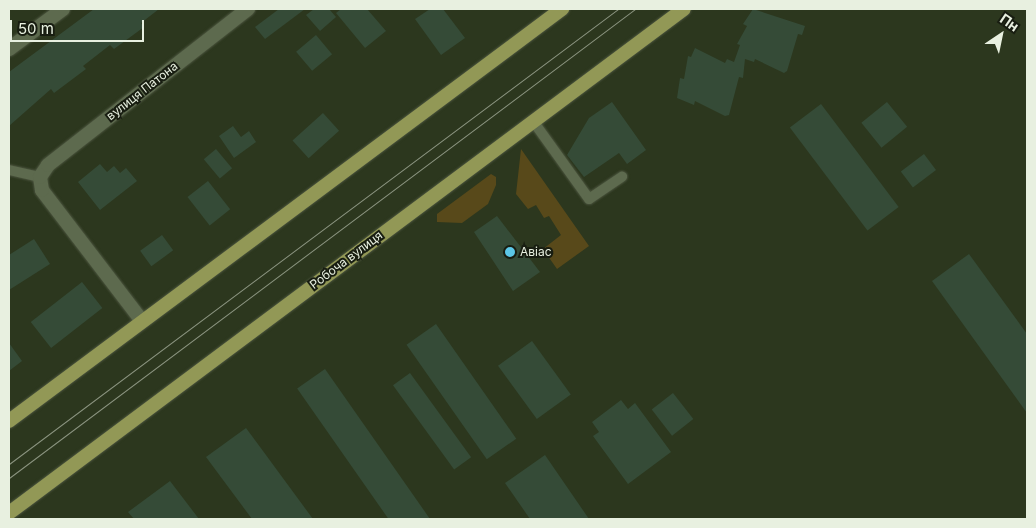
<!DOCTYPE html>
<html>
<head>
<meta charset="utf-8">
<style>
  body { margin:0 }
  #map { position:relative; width:1036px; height:528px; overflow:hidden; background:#2c371e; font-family:Inter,sans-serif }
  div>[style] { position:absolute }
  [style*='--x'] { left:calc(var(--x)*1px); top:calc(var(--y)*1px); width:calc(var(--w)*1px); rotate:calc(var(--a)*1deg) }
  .green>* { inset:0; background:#58491a }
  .building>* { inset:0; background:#354b37; transform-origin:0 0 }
  .roads { filter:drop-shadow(0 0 1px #4c553f) drop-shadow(0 0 1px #4c553f) }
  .service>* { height:10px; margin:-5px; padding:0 5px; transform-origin:5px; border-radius:5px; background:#5d6a4e }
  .minor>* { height:14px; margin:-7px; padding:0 7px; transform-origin:7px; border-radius:7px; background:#5d6a4e }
  .primary>* { height:14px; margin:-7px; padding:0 7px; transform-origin:7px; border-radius:7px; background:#929856 }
  .tram>* { height:1px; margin:-0.5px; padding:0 0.5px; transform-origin:0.5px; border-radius:0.5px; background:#8a937f }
  .dots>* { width:14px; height:14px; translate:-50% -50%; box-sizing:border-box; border:2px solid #181d11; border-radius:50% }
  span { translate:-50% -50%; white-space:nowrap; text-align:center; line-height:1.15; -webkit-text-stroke:4px #181d11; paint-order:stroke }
  .street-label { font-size:12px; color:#e8f0e0 }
  .poi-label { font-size:12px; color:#e8f0e0 }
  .left { translate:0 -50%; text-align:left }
  .frame { position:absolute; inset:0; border:10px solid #e8f0e0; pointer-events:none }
  .north { position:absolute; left:976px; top:10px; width:50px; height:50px; -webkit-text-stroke:4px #181d11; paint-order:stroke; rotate:34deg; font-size:14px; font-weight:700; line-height:20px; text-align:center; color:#e8f0e0 }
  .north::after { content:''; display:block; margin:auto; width:18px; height:22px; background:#e8f0e0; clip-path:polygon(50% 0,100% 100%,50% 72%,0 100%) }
  .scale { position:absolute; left:10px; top:20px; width:134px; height:22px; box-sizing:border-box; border:2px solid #e8f0e0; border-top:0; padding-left:6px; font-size:15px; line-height:18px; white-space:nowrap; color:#e8f0e0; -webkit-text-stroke:4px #181d11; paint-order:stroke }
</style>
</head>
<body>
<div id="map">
  <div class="green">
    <i style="clip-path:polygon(521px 149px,589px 246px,557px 269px,543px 249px,561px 235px,549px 216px,544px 218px,536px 205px,528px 209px,516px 194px)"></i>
    <i style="clip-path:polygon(491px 174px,496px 177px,496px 185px,488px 204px,462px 223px,437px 222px,437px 214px)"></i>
  </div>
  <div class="building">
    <i style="clip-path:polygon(94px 9px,159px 9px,141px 23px,144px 27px,114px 49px,110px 45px,83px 66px,86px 69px,54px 93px,51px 89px,9px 126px,9px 72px)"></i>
    <i style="clip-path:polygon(279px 9px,305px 9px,265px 39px,255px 27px)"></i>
    <i style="clip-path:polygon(314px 9px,329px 9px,336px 17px,320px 31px,306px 15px)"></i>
    <i style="clip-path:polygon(341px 9px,367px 9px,386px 31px,365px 48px,336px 13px)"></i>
    <i style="clip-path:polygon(430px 9px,443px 9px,465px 38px,441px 55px,415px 19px)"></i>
    <i style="clip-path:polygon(753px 9px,805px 26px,802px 35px,798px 34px,787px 71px,784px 73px,755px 59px,754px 62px,745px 59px,743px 78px,739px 77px,729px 115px,725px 116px,695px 101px,694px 105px,677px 98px,680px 78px,684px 79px,688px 56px,691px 57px,695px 48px,725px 63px,727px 59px,734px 62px,740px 45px,737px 44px,747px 26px,743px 24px)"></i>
    <i style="left:316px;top:35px;width:25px;height:26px;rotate:50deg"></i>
    <i style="clip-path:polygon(612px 102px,646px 150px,627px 164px,619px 153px,584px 177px,567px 155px,589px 118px)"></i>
    <i style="left:887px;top:102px;width:32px;height:33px;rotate:51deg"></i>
    <i style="left:821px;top:104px;width:129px;height:39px;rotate:53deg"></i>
    <i style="left:323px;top:113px;width:24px;height:41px;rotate:48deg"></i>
    <i style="clip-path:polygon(233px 126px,241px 137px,249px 131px,256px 142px,234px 158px,219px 136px)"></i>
    <i style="left:216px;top:149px;width:25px;height:16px;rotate:50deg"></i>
    <i style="left:924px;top:154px;width:20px;height:29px;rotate:53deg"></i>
    <i style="clip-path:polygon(100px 164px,107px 172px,114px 166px,120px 173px,126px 168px,137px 181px,100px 210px,78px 182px)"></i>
    <i style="left:208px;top:181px;width:36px;height:26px;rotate:52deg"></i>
    <i style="clip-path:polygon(497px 216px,540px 272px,513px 291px,474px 232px)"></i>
    <i style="left:162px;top:235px;width:19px;height:27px;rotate:54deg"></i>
    <i style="clip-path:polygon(34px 239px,50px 264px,9px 290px,9px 255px)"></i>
    <i style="clip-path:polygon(969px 254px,1027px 334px,1027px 413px,932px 281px)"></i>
    <i style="left:82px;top:282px;width:33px;height:65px;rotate:52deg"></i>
    <i style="left:436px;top:324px;width:140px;height:36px;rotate:55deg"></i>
    <i style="left:532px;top:341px;width:66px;height:42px;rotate:54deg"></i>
    <i style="clip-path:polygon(9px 343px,22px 361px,9px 371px)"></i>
    <i style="left:325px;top:369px;width:183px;height:34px;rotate:55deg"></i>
    <i style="left:410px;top:373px;width:104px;height:21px;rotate:54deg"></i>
    <i style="left:673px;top:393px;width:33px;height:27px;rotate:52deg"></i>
    <i style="clip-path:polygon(621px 400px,628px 409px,635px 403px,671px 452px,628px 484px,593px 436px,599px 432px,592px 422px)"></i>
    <i style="clip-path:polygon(246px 428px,313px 519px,252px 519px,206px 457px)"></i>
    <i style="clip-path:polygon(545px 455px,589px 519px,530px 519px,505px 483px)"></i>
    <i style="clip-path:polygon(170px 481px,199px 519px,134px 519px,128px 512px)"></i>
  </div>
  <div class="roads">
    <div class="service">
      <i style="--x:533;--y:121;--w:96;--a:54.3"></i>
      <i style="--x:589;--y:199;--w:40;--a:-34"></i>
      <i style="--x:9;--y:170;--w:32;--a:13"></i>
    </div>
    <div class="minor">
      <i style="--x:9;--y:49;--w:67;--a:-36.5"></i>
      <i style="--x:142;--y:321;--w:165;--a:-127.4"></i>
      <i style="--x:42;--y:190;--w:13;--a:-99"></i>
      <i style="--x:40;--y:177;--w:14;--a:-56"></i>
      <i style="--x:48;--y:165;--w:254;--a:-38"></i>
    </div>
    <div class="primary">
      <i style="--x:9;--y:421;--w:690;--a:-36.69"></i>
      <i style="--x:9;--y:513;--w:842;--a:-36.75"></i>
    </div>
  </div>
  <div class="tram">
    <i style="--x:9;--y:464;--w:760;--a:-36.76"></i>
    <i style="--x:9;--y:478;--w:782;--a:-36.84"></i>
  </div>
  <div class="dots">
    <i style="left:510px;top:252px;background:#5cc7e7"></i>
  </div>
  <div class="street-label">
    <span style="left:142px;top:91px;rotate:-38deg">вулиця Патона</span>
    <span style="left:346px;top:260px;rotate:-37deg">Робоча вулиця</span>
  </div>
  <div class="poi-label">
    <span class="left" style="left:520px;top:252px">Авіас</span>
  </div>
  <div class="frame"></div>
  <div class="north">Пн</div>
  <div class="scale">50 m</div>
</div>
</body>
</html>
